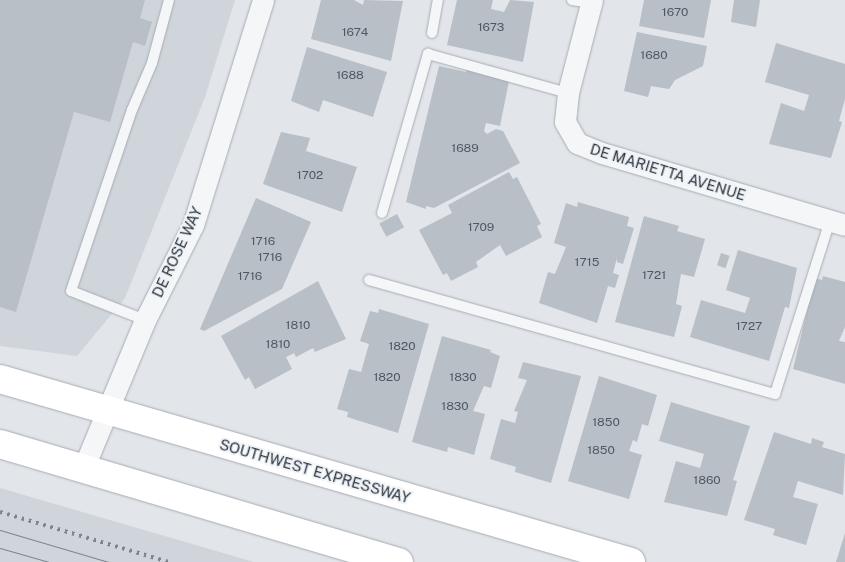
<!DOCTYPE html>
<html>
<head>
<meta charset="utf-8">
<style>
  body { margin:0 }
  #map { position:relative; width:845px; height:562px; overflow:hidden; background:#e2e5e9; font-family:"Public Sans",sans-serif }
  div>[style] { position:absolute }
  [style*='--x'] { left:calc(var(--x)*1px); top:calc(var(--y)*1px); width:calc(var(--w)*1px); rotate:calc(var(--a)*1deg) }
  .built>* { inset:0; background:#d0d5db }
  .building>* { inset:0; background:#b9bfc6; transform-origin:0 0 }
  .roads { filter:drop-shadow(0 0 1px #a7acb3) drop-shadow(0 0 1px #a7acb3) }
  .lane>* { height:10px; margin:-5px; padding:0 5px; transform-origin:5px; border-radius:5px; background:#f4f6f8 }
  .street>* { height:21px; margin:-10.5px; padding:0 10.5px; transform-origin:10.5px; border-radius:10.5px; background:#f4f6f8 }
  .secondary>* { height:28px; margin:-14px; padding:0 14px; transform-origin:14px; border-radius:14px; background:#fff }
  .tram>* { height:1px; margin:-0.5px; padding:0 0.5px; transform-origin:0.5px; border-radius:0.5px; background:#7c8692 }
  .rail>* { height:4px; margin-top:-2px; transform-origin:0; background:repeating-linear-gradient(90deg,#7c8692 0 2.5px,transparent 0 7.5px) }
  span { translate:-50% -50%; white-space:nowrap; text-align:center; line-height:1.15; -webkit-text-stroke:4px #f1f4f7; paint-order:stroke }
  .number-label { font-size:12px; color:#4e5762 }
  .number-label span { -webkit-text-stroke-width:0 }
  .street-label { font-size:15px; color:#2b3440 }
</style>
</head>
<body>
<div id="map">
  <div class="built">
    <i style="clip-path:polygon(0 0,235px 0,205px 97px,125px 298px,77px 356px,0 346px)"></i>
    <i style="clip-path:polygon(0 488px,254px 562px,0 562px)"></i>
  </div>
  <div class="building">
    <i style="clip-path:polygon(0 0,145px 0,140px 18px,152px 22px,145px 46px,133px 42px,110px 122px,74px 112px,16px 312px,0 307px)"></i>
    <i style="clip-path:polygon(321px 0,354px 0,363px 5px,364px 0,403px 1px,391px 61px,311px 39px)"></i>
    <i style="clip-path:polygon(457px 0,493px 0,491px 9px,504px 12px,510px 0,534px 2px,523px 62px,447px 45px)"></i>
    <i style="clip-path:polygon(644px 0,711px 0,704px 38px,639px 26px)"></i>
    <i style="clip-path:polygon(734px 0,760px 0,756px 27px,731px 22px)"></i>
    <i style="clip-path:polygon(637px 32px,707px 46px,703px 66px,675px 80px,669px 89px,651px 86px,648px 97px,624px 91px)"></i>
    <i style="clip-path:polygon(776px 43px,845px 64px,845px 99px,839px 121px,842px 122px,831px 158px,769px 144px,781px 103px,804px 111px,809px 95px,765px 82px)"></i>
    <i style="clip-path:polygon(307px 47px,387px 72px,373px 117px,323px 100px,319px 112px,291px 101px)"></i>
    <i style="clip-path:polygon(439px 66px,466px 72px,467px 68px,509px 81px,500px 126px,486px 123px,484px 131px,487px 134px,496px 129px,503px 131px,520px 163px,434px 208px,426px 206px,426px 209px,406px 202px)"></i>
    <i style="clip-path:polygon(281px 132px,310px 138px,306px 151px,357px 167px,342px 212px,263px 184px)"></i>
    <i style="clip-path:polygon(509px 172px,513px 179px,517px 177px,541px 224px,537px 226px,542px 237px,506px 256px,500px 245px,476px 262px,478px 267px,451px 281px,447px 273px,443px 275px,419px 230px,452px 213px,448px 205px)"></i>
    <i style="clip-path:polygon(256px 198px,311px 222px,282px 289px,204px 331px,200px 329px)"></i>
    <i style="clip-path:polygon(578px 202px,629px 217px,627px 226px,634px 228px,623px 264px,617px 262px,617px 258px,613px 273px,619px 275px,615px 288px,608px 286px,597px 323px,539px 303px,548px 272px,555px 274px,566px 247px,554px 243px,566px 203px,577px 207px)"></i>
    <i style="left:397px;top:214px;width:15px;height:20px;rotate:62deg"></i>
    <i style="clip-path:polygon(644px 216px,679px 226px,677px 231px,705px 239px,694px 277px,681px 274px,676px 304px,682px 306px,674px 337px,615px 322px)"></i>
    <i style="clip-path:polygon(738px 250px,797px 268px,789px 308px,785px 307px,769px 361px,690px 337px,701px 300px,745px 313px,750px 298px,726px 290px)"></i>
    <i style="left:721px;top:253px;width:9px;height:13px;rotate:18deg"></i>
    <i style="clip-path:polygon(823px 276px,845px 282px,845px 327px,839px 341px,845px 342px,845px 384px,793px 369px,815px 278px,822px 280px)"></i>
    <i style="clip-path:polygon(318px 281px,346px 339px,315px 352px,313px 348px,296px 357px,294px 353px,286px 357px,292px 369px,255px 389px,249px 377px,245px 380px,221px 336px)"></i>
    <i style="clip-path:polygon(379px 309px,429px 324px,398px 433px,347px 417px,348px 412px,337px 409px,349px 369px,361px 372px,369px 344px,360px 341px,370px 311px,378px 313px)"></i>
    <i style="clip-path:polygon(442px 336px,491px 350px,490px 352px,500px 356px,491px 388px,484px 386px,473px 411px,485px 414px,474px 455px,448px 447px,447px 452px,412px 442px)"></i>
    <i style="clip-path:polygon(523px 362px,581px 376px,551px 483px,515px 472px,516px 467px,490px 459px,501px 419px,515px 423px,518px 412px,514px 411px,527px 380px,518px 378px)"></i>
    <i style="clip-path:polygon(599px 376px,657px 395px,648px 426px,642px 424px,637px 442px,633px 440px,629px 451px,642px 455px,629px 499px,568px 481px)"></i>
    <i style="clip-path:polygon(671px 402px,750px 426px,733px 480px,737px 481px,727px 516px,664px 502px,676px 461px,700px 468px,704px 454px,659px 441px)"></i>
    <i style="clip-path:polygon(774px 432px,811px 444px,812px 438px,824px 442px,822px 447px,845px 454px,843px 495px,798px 481px,793px 497px,818px 504px,806px 545px,773px 535px,775px 529px,744px 520px)"></i>
    <i style="clip-path:polygon(845px 533px,845px 562px,836px 562px)"></i>
  </div>
  <div class="roads">
    <div class="lane">
      <i style="--x:572;--y:0;--w:19;--a:9"></i>
      <i style="--x:432;--y:33;--w:34;--a:-80"></i>
      <i style="--x:382;--y:213;--w:166;--a:-73.9"></i>
      <i style="--x:428;--y:54;--w:145;--a:15.6"></i>
      <i style="--x:369;--y:280;--w:422;--a:15.7"></i>
      <i style="--x:775;--y:394;--w:182;--a:-72.4"></i>
      <i style="--x:145;--y:320;--w:79;--a:-158.6"></i>
      <i style="--x:71;--y:291;--w:191;--a:-71.4"></i>
      <i style="--x:132;--y:110;--w:51;--a:-66.9"></i>
      <i style="--x:152;--y:63;--w:65;--a:-74.9"></i>
    </div>
    <div class="street">
      <i style="--x:592;--y:0;--w:96;--a:104.5"></i>
      <i style="--x:568;--y:93;--w:29;--a:96"></i>
      <i style="--x:565;--y:122;--w:24;--a:60"></i>
      <i style="--x:577;--y:143;--w:27;--a:22"></i>
      <i style="--x:602;--y:153;--w:253;--a:16.5"></i>
      <i style="--x:83;--y:469;--w:161;--a:-67.4"></i>
      <i style="--x:145;--y:320;--w:106;--a:-63.2"></i>
      <i style="--x:193;--y:225;--w:236;--a:-72.7"></i>
    </div>
    <div class="secondary">
      <i style="--x:0;--y:379;--w:657;--a:16.17"></i>
      <i style="--x:0;--y:444;--w:416;--a:16.5"></i>
    </div>
  </div>
  <div class="tram">
    <i style="--x:0;--y:530;--w:114;--a:16.4"></i>
    <i style="--x:0;--y:548;--w:51;--a:15.9"></i>
  </div>
  <div class="rail">
    <i style="--x:0;--y:512;--w:176;--a:16.5"></i>
  </div>
  <div class="number-label">
    <span style="left:675px;top:13px">1670</span>
    <span style="left:491px;top:28px">1673</span>
    <span style="left:355px;top:33px">1674</span>
    <span style="left:654px;top:56px">1680</span>
    <span style="left:350px;top:76px">1688</span>
    <span style="left:465px;top:149px">1689</span>
    <span style="left:310px;top:176px">1702</span>
    <span style="left:481px;top:228px">1709</span>
    <span style="left:263px;top:242px">1716</span>
    <span style="left:270px;top:258px">1716</span>
    <span style="left:587px;top:263px">1715</span>
    <span style="left:654px;top:276px">1721</span>
    <span style="left:250px;top:277px">1716</span>
    <span style="left:298px;top:326px">1810</span>
    <span style="left:749px;top:327px">1727</span>
    <span style="left:278px;top:345px">1810</span>
    <span style="left:402px;top:347px">1820</span>
    <span style="left:387px;top:378px">1820</span>
    <span style="left:463px;top:378px">1830</span>
    <span style="left:455px;top:407px">1830</span>
    <span style="left:606px;top:423px">1850</span>
    <span style="left:601px;top:451px">1850</span>
    <span style="left:707px;top:481px">1860</span>
  </div>
  <div class="street-label">
    <span style="left:668px;top:172px;rotate:17deg">DE MARIETTA AVENUE</span>
    <span style="left:177px;top:252px;rotate:-65deg">DE ROSE WAY</span>
    <span style="left:315px;top:471px;rotate:16deg">SOUTHWEST EXPRESSWAY</span>
  </div>
</div>
</body>
</html>
